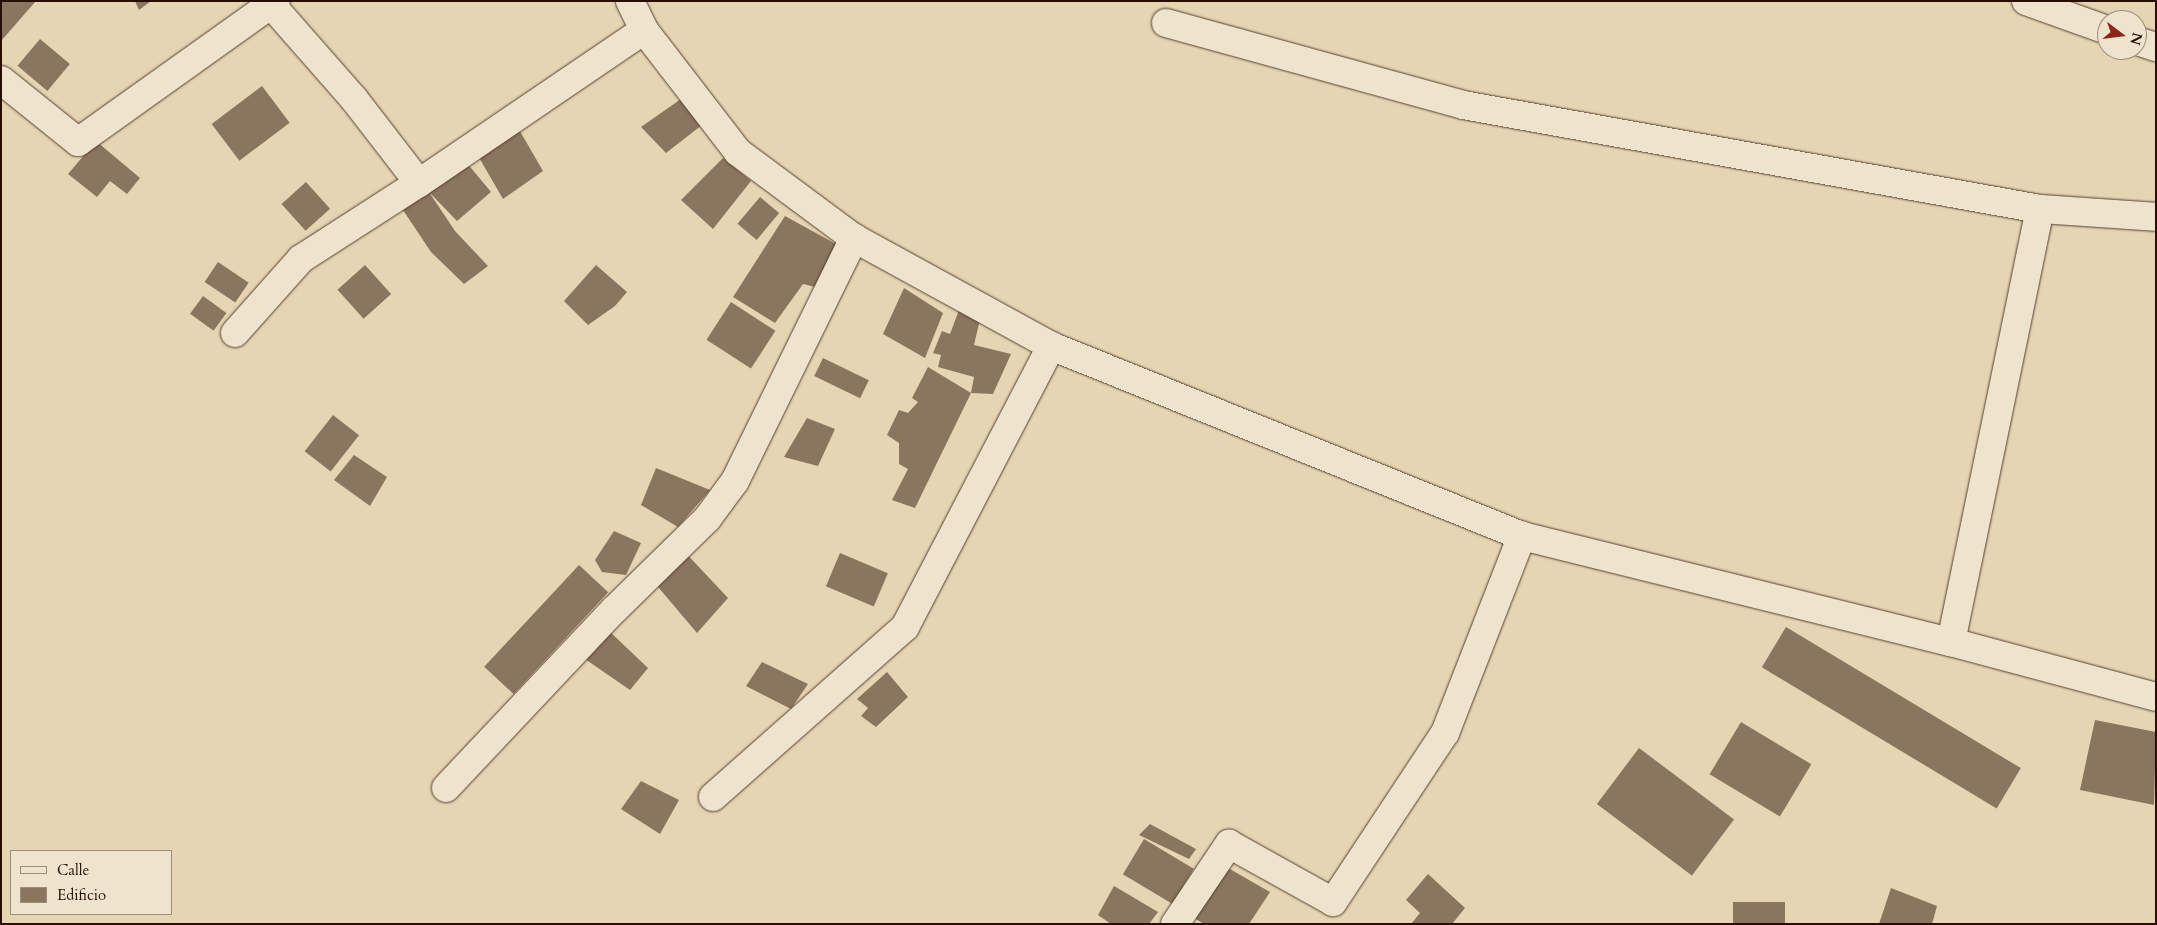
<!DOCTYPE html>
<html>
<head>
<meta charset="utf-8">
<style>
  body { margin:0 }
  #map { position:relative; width:2157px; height:925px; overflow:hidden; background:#e5d5b3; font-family:Cardo,serif }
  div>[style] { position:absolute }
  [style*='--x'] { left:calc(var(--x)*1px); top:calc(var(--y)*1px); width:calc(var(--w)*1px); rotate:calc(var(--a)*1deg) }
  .building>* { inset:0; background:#8a755f; transform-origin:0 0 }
  .roads { filter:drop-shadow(0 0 1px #573f2f) drop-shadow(0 0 1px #573f2f) }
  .street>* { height:28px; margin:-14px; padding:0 14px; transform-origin:14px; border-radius:14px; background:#eee4ce }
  span { translate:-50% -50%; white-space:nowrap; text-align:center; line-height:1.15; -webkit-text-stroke:5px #eee4ce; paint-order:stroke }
  .frame { position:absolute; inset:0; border:2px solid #280d03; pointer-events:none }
  .legend { position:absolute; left:10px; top:850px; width:162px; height:65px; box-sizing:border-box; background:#eee4ce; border:1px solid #9f8e7d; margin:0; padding:6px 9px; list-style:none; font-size:15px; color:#280d03 }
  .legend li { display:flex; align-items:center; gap:10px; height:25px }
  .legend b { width:25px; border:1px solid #9f8e7d }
  .north { position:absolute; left:2097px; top:10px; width:50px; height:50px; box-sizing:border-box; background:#eee4ce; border:1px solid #9f8e7d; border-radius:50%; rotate:105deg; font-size:14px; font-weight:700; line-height:20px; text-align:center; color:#280d03 }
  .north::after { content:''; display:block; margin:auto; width:18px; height:22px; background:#8f2418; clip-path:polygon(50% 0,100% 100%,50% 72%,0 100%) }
</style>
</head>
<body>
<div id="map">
  <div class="building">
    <i style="clip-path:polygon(1px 1px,36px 1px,1px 41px)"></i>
    <i style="clip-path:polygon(135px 1px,151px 1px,139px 10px)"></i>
    <i style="left:40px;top:39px;width:39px;height:35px;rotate:40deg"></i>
    <i style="left:262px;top:86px;width:46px;height:63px;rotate:53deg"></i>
    <i style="clip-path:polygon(681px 99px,702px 125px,666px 153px,641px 127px)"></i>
    <i style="clip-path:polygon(517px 126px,543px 171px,503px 199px,477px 154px)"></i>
    <i style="clip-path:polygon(96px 141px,140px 178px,127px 194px,110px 181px,97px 197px,68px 174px)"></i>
    <i style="clip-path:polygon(723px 158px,751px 181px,713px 229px,681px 200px)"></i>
    <i style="clip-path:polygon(467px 163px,491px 192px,457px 221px,429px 192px,455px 231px,488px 266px,464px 284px,431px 252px,403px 210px)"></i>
    <i style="left:306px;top:182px;width:36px;height:33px;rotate:48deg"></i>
    <i style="left:760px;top:197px;width:25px;height:35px;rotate:40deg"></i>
    <i style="clip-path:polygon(785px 216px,845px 249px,823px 289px,803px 284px,775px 323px,733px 297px)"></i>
    <i style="left:218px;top:262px;width:37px;height:24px;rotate:34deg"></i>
    <i style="left:365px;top:265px;width:39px;height:37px;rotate:48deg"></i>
    <i style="clip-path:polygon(596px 265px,627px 292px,615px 306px,588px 325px,564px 301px)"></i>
    <i style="clip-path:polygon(904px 288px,943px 313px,925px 358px,883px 334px)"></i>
    <i style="left:203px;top:296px;width:29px;height:22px;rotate:36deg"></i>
    <i style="left:731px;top:302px;width:53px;height:45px;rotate:33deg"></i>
    <i style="clip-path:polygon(959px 310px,981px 315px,974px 345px,1011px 354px,993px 394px,971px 393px,974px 377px,938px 367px,941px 355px,933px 353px,942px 331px,950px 334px)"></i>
    <i style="left:823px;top:358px;width:51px;height:20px;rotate:26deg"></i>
    <i style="clip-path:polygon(928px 367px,971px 393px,915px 508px,892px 500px,908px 469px,899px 464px,899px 443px,887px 435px,899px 410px,908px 413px,918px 402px,912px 398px)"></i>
    <i style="left:333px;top:415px;width:33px;height:46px;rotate:38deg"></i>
    <i style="clip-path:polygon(807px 418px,835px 429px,818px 466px,784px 457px)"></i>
    <i style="clip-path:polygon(354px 455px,387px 477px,370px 506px,334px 480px)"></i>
    <i style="clip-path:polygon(656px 468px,710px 490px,678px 527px,641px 505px)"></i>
    <i style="clip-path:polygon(614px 531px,641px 543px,626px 575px,602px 572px,595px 560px)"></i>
    <i style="clip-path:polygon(682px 549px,728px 598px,697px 633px,653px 581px)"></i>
    <i style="left:840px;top:553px;width:52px;height:36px;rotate:23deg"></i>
    <i style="left:579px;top:565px;width:40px;height:139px;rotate:43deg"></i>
    <i style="left:1786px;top:627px;width:274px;height:47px;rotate:31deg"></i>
    <i style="clip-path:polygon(608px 630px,648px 668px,630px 690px,585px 659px)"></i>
    <i style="clip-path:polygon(762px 662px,808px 684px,791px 709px,746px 686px)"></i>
    <i style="clip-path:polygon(887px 672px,908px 697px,876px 727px,861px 716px,868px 708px,857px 699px)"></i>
    <i style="clip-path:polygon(2095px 720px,2156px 732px,2154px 805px,2080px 790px)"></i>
    <i style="left:1741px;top:722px;width:82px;height:61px;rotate:31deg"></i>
    <i style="left:1639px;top:748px;width:119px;height:70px;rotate:37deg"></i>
    <i style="clip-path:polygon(641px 781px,679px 800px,660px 834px,621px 809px)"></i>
    <i style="clip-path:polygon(1150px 824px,1196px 849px,1189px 859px,1139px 835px)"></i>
    <i style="left:1144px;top:839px;width:58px;height:41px;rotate:31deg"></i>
    <i style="clip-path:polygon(1221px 864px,1270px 892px,1249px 924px,1204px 924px,1189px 915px)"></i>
    <i style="clip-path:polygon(1428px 874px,1465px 908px,1452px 924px,1411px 924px,1420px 913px,1406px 900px)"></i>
    <i style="clip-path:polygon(1114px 886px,1158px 912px,1149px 924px,1111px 924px,1098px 915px)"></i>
    <i style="clip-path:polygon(1891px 888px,1937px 906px,1932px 924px,1879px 924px)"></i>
    <i style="left:1733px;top:902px;width:52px;height:22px"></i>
  </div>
  <div class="roads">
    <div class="street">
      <i style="--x:268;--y:1;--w:130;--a:48.7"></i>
      <i style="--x:354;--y:99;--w:106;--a:52.3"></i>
      <i style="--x:630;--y:1;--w:32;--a:64"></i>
      <i style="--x:644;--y:30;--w:154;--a:52.4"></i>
      <i style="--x:738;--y:152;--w:144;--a:36.6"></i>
      <i style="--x:854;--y:238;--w:225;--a:28.7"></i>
      <i style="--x:1051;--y:346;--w:508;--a:21.97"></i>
      <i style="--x:1522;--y:536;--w:442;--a:13.9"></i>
      <i style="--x:1951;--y:642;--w:212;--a:15"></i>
      <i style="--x:2026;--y:1;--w:86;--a:19.7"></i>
      <i style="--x:1166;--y:23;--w:308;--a:15.4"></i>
      <i style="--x:1463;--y:105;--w:586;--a:10.22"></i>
      <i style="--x:2040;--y:209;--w:116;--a:3.9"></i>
      <i style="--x:2137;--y:41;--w:20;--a:18"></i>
      <i style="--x:1;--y:80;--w:99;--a:38.8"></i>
      <i style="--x:78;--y:142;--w:243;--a:-35.5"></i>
      <i style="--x:235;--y:333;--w:99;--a:-48.3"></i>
      <i style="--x:301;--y:259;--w:140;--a:-32.8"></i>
      <i style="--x:419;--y:183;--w:272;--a:-34.2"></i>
      <i style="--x:1951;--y:642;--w:442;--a:-78.4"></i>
      <i style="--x:446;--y:788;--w:245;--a:-46.7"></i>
      <i style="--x:614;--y:610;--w:130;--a:-44.4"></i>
      <i style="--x:707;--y:519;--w:47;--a:-53.6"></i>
      <i style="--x:735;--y:481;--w:271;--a:-63.9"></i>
      <i style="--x:713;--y:797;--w:256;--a:-41.5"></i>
      <i style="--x:905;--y:627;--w:317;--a:-62.5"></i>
      <i style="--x:1175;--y:924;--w:97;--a:-56"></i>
      <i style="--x:1229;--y:844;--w:119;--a:29.1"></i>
      <i style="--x:1333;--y:902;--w:203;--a:-56.5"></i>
      <i style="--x:1445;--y:733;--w:212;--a:-68.7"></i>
    </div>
  </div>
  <div class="frame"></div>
  <ul class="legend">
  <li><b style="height:6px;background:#eee4ce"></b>Calle</li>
  <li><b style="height:14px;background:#8a755f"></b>Edificio</li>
  </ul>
  <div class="north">N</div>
</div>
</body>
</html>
